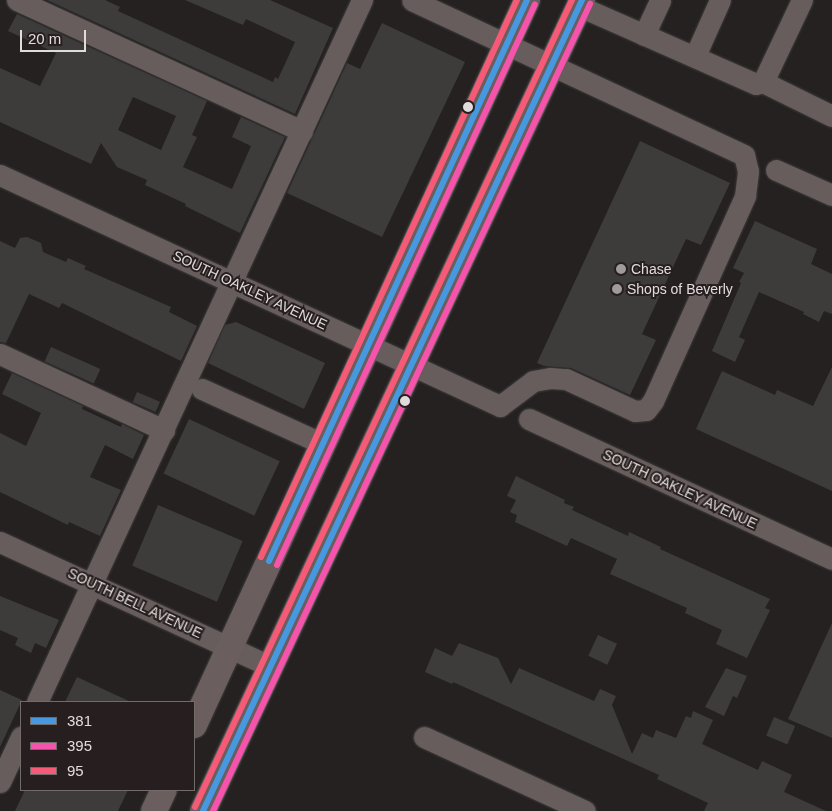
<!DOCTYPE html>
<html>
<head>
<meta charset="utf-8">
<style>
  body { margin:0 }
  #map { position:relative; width:832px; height:811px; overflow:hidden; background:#252121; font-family:Helvetica,sans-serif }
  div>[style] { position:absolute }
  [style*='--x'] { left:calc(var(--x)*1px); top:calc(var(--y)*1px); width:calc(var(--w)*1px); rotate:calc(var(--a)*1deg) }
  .building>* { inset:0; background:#3e3b3b; transform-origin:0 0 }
  .roads { filter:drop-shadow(0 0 1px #3e3c3c) drop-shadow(0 0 1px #3e3c3c) }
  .minor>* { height:21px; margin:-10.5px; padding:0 10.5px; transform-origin:10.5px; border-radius:10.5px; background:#685d5d }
  .major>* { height:26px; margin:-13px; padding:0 13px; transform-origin:13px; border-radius:13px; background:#6a5e5e }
  .bus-1>* { height:6px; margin:-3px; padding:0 3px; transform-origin:3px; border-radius:3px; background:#4699e1 }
  .bus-2>* { height:6px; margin:-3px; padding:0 3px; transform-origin:3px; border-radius:3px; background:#f653ac }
  .bus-3>* { height:6px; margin:-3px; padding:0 3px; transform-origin:3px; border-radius:3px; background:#f75a77 }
  .dots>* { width:14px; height:14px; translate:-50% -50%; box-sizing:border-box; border:2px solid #271f1f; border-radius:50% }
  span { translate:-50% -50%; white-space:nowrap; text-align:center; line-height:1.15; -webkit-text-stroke:4px #271f1f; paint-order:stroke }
  .poi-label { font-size:14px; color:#e1dcdb }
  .left { translate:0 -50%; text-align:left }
  .street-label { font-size:14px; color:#e1dcdb }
  .legend { position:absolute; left:20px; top:701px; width:175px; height:90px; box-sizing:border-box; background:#271f1f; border:1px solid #716b6a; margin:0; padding:6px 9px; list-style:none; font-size:15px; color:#e1dcdb }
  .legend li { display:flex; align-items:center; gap:10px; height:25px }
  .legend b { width:25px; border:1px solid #716b6a }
  .scale { position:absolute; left:20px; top:30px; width:66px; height:22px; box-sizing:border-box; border:2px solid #e1dcdb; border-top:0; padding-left:6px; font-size:15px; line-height:18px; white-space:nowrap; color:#e1dcdb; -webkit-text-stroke:4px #271f1f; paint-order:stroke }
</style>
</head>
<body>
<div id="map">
  <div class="building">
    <i style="clip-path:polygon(47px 0,105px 0,120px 7px,118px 11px,273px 82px,275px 77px,278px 79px,295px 42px,246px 19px,243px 25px,185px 0,270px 0,333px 28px,295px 114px)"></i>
    <i style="clip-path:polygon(evenodd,17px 14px,207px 101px,192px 135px,197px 137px,183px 167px,232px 189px,251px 146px,232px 137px,241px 117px,285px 137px,240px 233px,185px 206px,186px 204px,145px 185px,147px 180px,117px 167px,101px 143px,91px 164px,0 122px,0 68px,40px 86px,56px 53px,8px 31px,17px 14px,133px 97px,176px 116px,161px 150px,118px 130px,133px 97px)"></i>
    <i style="clip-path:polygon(382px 23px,465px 62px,382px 237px,287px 193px,347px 63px,360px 69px)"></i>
    <i style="clip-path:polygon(640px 141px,730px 183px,701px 245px,686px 239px,642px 334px,656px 340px,630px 395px,571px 368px,544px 366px,537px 363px)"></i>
    <i style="clip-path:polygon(755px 221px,817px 249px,811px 264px,832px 274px,832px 314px,824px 311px,819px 322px,803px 314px,804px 312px,759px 292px,739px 337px,745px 340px,735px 362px,712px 351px,741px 283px,739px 282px,744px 273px,733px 268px)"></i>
    <i style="clip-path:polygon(27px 237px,41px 243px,43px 252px,66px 262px,68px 258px,86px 266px,84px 269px,171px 307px,169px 312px,197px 326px,181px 361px,62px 303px,59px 308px,29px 294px,6px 343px,0 342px,0 241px,15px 248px,20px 238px)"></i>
    <i style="clip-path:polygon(236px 322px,325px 363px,304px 409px,208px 363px,225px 325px)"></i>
    <i style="left:51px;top:347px;width:54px;height:16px;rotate:24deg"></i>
    <i style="clip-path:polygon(832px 367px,832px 491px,696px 429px,722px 371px,775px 395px,777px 390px,813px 406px)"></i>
    <i style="clip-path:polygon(12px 373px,83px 406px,82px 409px,121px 427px,122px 424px,144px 435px,133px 459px,105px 445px,90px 477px,121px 490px,100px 536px,69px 522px,68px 525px,0 492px,0 433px,26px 446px,41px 413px,2px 394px)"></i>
    <i style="left:137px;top:392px;width:25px;height:11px;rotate:23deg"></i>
    <i style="left:189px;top:419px;width:100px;height:60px;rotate:25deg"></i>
    <i style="clip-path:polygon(516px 476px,565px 500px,564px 503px,574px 507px,572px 510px,628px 536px,629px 532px,661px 547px,660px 549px,770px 599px,765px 608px,770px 610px,747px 658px,716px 644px,722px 630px,685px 613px,687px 608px,610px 574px,617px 559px,571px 538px,567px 546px,515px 522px,517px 515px,510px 512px,516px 500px,507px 496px)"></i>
    <i style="left:158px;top:505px;width:92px;height:66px;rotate:23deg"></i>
    <i style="clip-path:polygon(0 596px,59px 620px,46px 648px,35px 643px,31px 653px,15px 645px,18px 638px,0 630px)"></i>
    <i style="clip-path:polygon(832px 623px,832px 738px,788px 719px)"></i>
    <i style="left:598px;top:635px;width:21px;height:23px;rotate:25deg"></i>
    <i style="clip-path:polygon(459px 643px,498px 658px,511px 684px,519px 668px,594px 701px,600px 689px,616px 696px,612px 705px,632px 754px,642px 733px,653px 738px,656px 730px,676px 738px,686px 716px,691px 718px,693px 711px,713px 720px,702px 744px,758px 770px,762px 761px,792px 775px,784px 792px,826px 811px,704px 811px,708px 803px,657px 779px,659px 775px,453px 682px,452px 684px,425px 672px,435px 648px,452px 656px)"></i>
    <i style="clip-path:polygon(726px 668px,747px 676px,737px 698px,733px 696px,724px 716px,705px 707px)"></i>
    <i style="clip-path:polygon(77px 677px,131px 702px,65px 702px)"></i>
    <i style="clip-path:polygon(0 690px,22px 700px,0 747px)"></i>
    <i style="left:774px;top:717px;width:23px;height:20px;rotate:23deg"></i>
    <i style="clip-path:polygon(25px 790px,128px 790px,118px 811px,15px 811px)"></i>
  </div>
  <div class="roads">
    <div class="minor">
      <i style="--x:17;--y:0;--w:314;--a:24.7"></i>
      <i style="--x:579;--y:6;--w:193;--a:23.8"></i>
      <i style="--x:756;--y:84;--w:7;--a:-16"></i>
      <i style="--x:763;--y:82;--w:77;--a:26.2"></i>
      <i style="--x:644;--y:35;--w:38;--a:-65"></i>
      <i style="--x:695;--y:56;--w:61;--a:-65.9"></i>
      <i style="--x:763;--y:82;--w:91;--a:-64.6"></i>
      <i style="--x:776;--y:170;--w:61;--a:24.1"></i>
      <i style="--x:0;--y:175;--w:551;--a:24.8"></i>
      <i style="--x:500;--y:406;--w:41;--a:-37.1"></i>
      <i style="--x:533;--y:381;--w:17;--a:-10"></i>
      <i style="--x:550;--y:378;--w:16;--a:4"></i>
      <i style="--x:566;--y:379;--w:76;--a:24.9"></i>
      <i style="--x:635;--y:411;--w:11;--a:-5"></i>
      <i style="--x:646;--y:410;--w:11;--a:-52"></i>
      <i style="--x:653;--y:401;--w:225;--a:-65.8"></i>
      <i style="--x:745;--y:196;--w:25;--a:-83"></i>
      <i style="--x:748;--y:171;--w:16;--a:-104"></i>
      <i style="--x:744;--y:155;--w:366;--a:-155"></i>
      <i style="--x:0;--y:354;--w:181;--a:24.9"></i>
      <i style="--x:202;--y:389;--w:133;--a:24.4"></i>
      <i style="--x:529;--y:419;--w:334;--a:24.8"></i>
      <i style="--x:0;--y:542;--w:296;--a:24.7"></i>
      <i style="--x:37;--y:702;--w:774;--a:-65.16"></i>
      <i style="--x:424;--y:737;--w:177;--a:24.7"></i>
      <i style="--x:0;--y:782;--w:50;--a:-65"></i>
    </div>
    <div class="major">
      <i style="--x:194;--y:725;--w:798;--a:-65.33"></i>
      <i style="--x:154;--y:811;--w:23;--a:-65"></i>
      <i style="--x:203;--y:811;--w:895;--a:-64.95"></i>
    </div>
  </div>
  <div class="bus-1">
    <i style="--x:269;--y:561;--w:617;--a:-65.3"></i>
    <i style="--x:203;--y:811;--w:895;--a:-64.95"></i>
  </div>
  <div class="bus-2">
    <i style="--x:277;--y:565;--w:617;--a:-65.3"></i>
    <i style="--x:213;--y:811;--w:891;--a:-64.96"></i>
  </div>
  <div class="bus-3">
    <i style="--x:261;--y:557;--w:613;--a:-65.32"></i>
    <i style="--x:195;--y:807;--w:891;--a:-64.96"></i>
  </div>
  <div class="dots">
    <i style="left:468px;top:107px;background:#e1dcdb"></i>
    <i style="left:621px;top:269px;background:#9f9b9a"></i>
    <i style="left:617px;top:289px;background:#9f9b9a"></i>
    <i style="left:405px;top:401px;background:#e1dcdb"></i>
  </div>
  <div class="poi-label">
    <span class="left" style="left:631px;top:269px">Chase</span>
    <span class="left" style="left:627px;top:289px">Shops of Beverly</span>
  </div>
  <div class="street-label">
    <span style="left:250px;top:290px;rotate:25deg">SOUTH OAKLEY AVENUE</span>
    <span style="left:680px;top:489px;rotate:25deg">SOUTH OAKLEY AVENUE</span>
    <span style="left:135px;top:603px;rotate:25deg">SOUTH BELL AVENUE</span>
  </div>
  <ul class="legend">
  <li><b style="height:6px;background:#4699e1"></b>381</li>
  <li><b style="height:6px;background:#f653ac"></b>395</li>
  <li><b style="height:6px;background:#f75a77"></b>95</li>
  </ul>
  <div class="scale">20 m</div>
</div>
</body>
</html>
